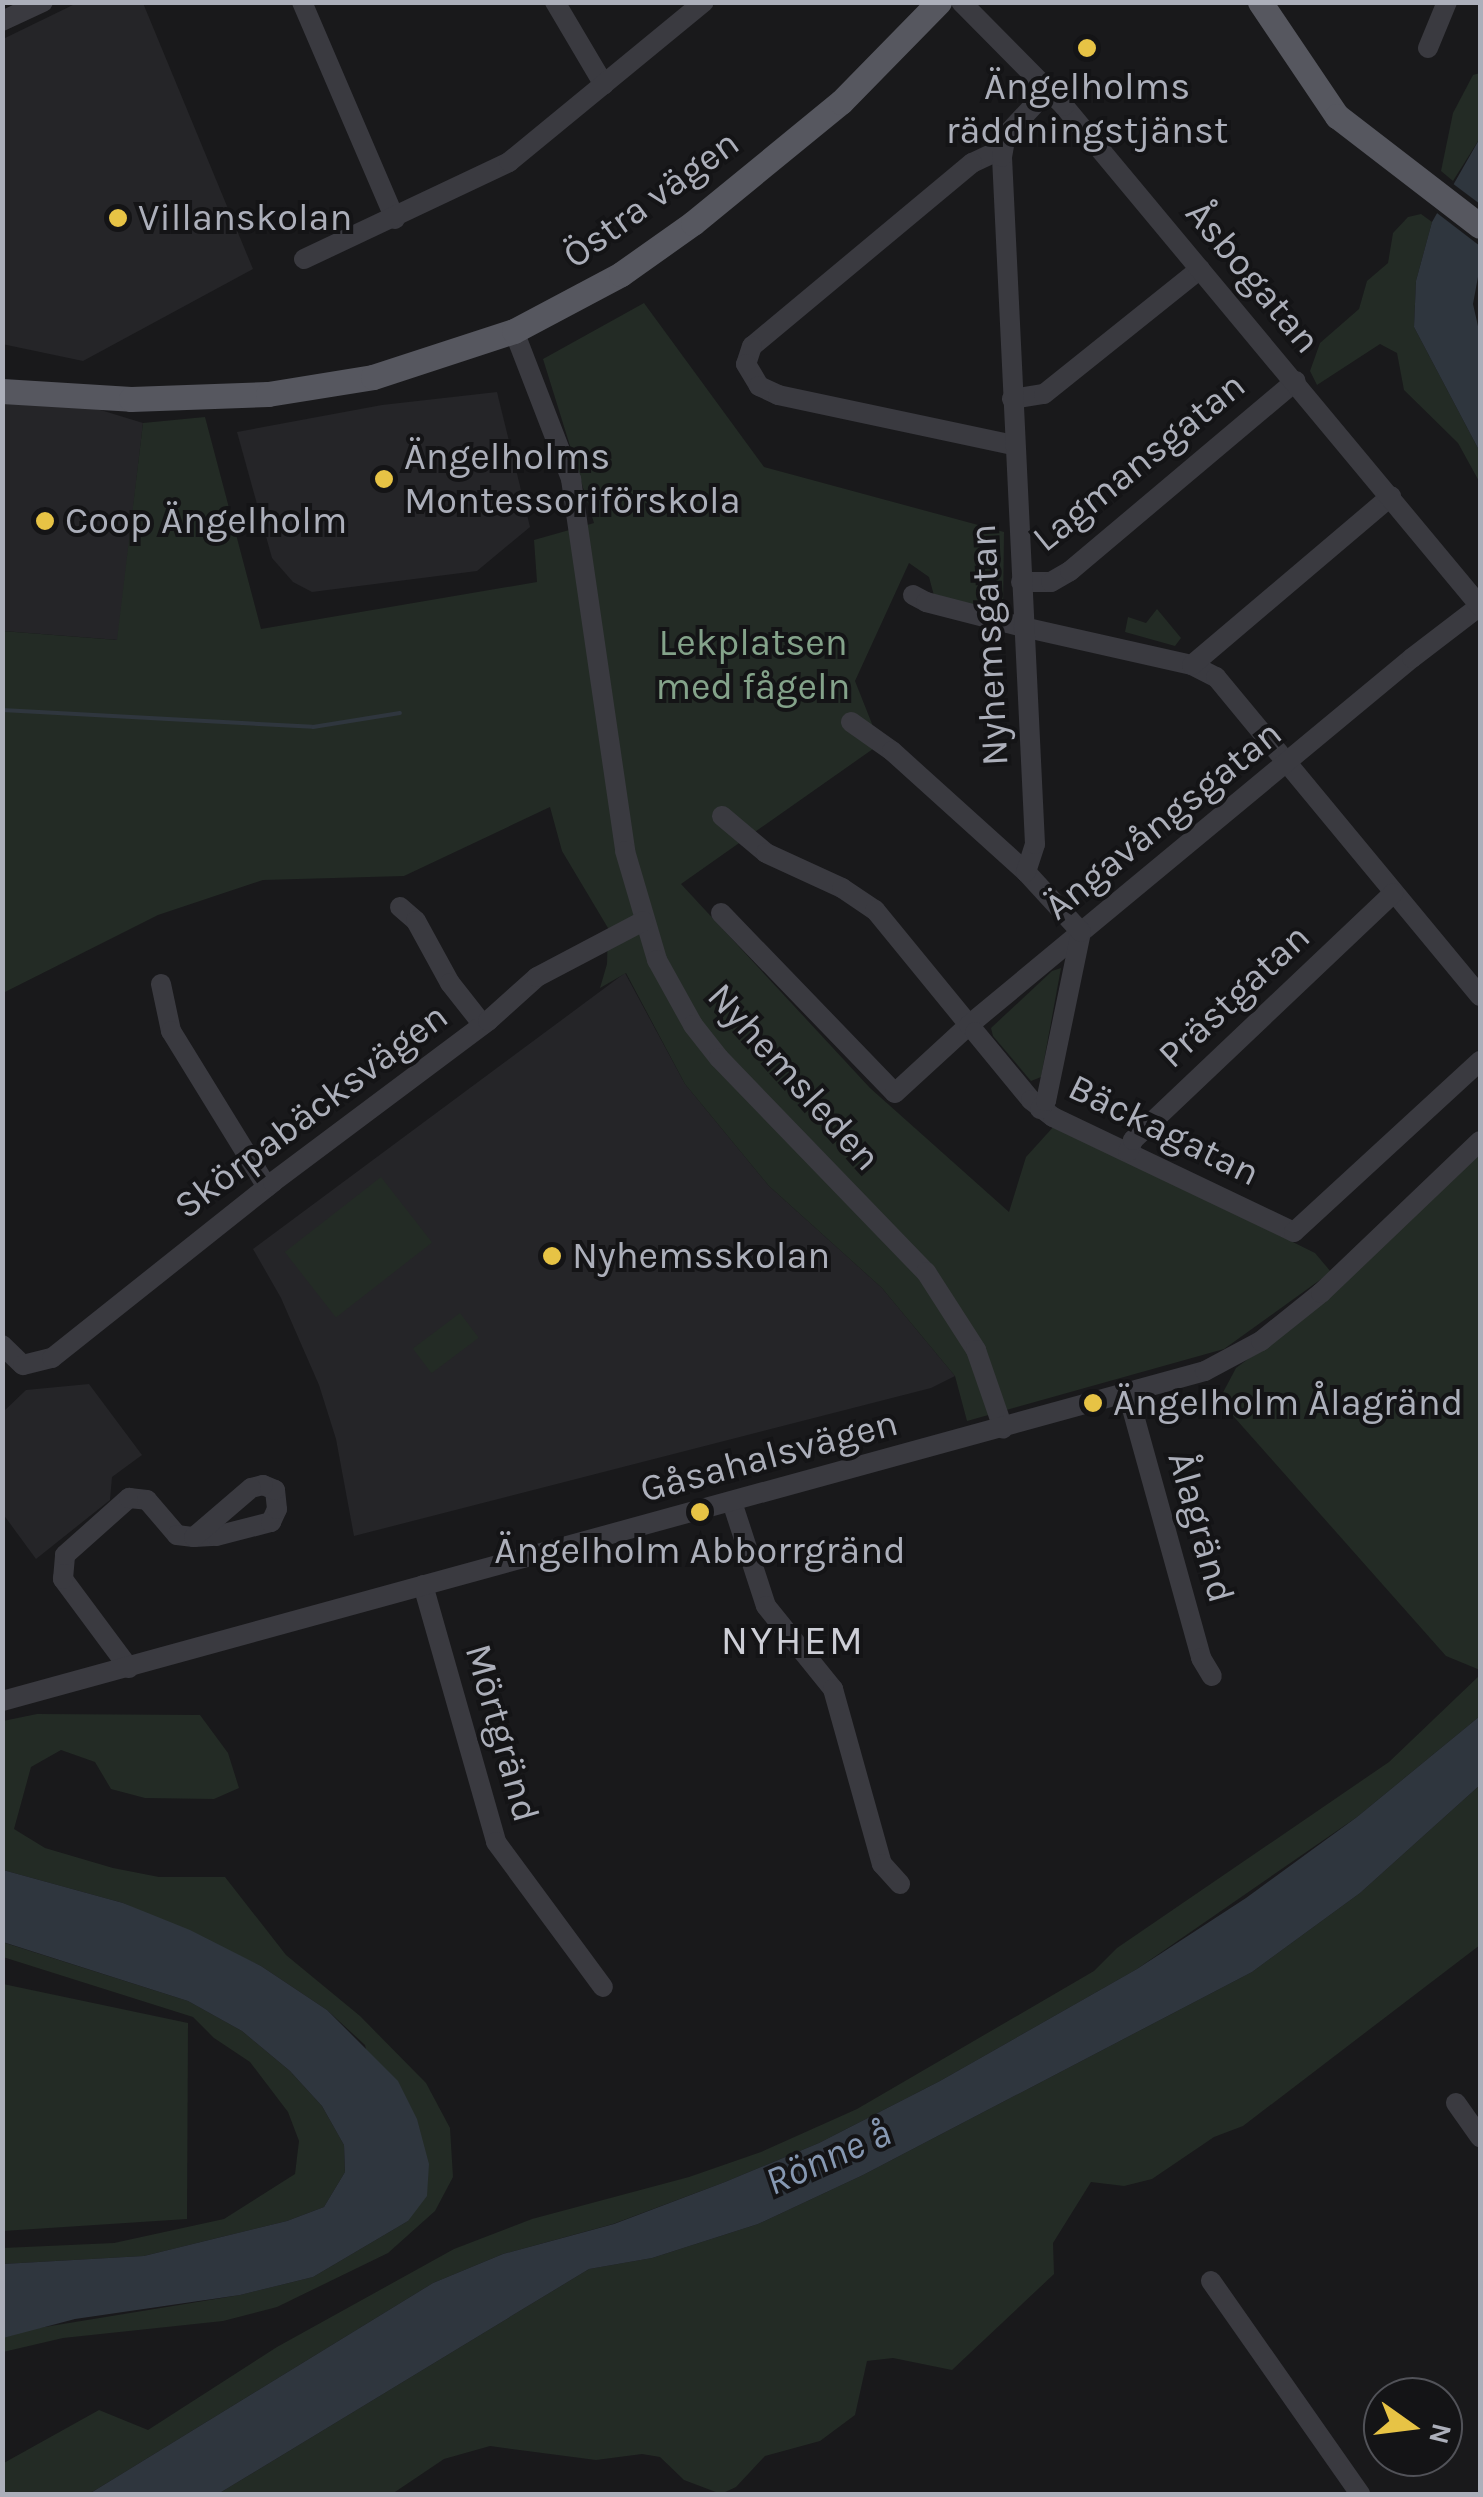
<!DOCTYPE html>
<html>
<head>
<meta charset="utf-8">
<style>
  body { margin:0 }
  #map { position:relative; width:1483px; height:2497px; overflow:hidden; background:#19191b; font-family:Karla,sans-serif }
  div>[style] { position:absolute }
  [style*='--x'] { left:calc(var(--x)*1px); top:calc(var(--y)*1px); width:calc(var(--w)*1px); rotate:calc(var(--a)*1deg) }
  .built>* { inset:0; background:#252528 }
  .green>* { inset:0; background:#232b25; transform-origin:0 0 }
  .water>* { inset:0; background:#2f363e }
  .pier>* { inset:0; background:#19191b }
  .stream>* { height:4px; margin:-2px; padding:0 2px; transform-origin:2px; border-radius:2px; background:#2f363e }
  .minor>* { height:20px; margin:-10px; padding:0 10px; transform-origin:10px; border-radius:10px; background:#3a3a40 }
  .major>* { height:25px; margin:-12.5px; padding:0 12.5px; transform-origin:12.5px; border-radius:12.5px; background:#56575f }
  .dots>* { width:28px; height:28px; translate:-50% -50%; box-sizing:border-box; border:5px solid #141416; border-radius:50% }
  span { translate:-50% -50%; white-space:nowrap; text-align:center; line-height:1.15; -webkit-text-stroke:8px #141416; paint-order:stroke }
  .poi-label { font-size:38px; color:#acafba }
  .left { translate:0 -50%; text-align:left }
  .street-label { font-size:38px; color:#acafba }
  .park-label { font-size:38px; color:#84a38a }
  .neighbourhood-label { font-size:40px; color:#cdced6; letter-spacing:2.5px }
  .water-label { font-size:40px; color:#8698b2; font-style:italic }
  .frame { position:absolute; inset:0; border:5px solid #acafba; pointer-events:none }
  .north { position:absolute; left:1363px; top:2377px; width:100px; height:100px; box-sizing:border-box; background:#141416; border:2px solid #515258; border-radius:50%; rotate:104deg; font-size:28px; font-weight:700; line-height:40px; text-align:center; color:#acafba }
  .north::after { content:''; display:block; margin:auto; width:35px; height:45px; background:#e7c345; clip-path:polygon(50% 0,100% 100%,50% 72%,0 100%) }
</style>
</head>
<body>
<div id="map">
  <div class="built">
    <i style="clip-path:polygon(77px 3px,143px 3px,253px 269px,83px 361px,2px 344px,3px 39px)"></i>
    <i style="clip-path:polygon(497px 392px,530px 527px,477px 571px,312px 592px,293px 582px,272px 558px,237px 432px,382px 405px)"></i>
    <i style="clip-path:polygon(2px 401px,94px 408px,143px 423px,118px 640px,3px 631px)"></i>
    <i style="clip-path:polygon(625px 973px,685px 1084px,769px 1186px,882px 1288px,955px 1376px,931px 1388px,354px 1536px,336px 1439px,319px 1385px,281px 1298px,253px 1249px)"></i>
    <i style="clip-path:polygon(89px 1384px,142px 1455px,112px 1477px,110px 1500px,36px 1559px,3px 1514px,3px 1412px,26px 1390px)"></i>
  </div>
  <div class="green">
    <i style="clip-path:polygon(1480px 73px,1480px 138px,1453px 181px,1441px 171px,1453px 113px,1473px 75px)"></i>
    <i style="clip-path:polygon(1421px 214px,1432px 222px,1416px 281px,1414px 327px,1480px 452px,1480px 483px,1458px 443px,1404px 390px,1397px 353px,1380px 344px,1317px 385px,1310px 371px,1320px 343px,1359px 309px,1367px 281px,1388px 263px,1393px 233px,1408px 217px)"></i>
    <i style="clip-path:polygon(644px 303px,764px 467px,1004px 532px,1003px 613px,936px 603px,929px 577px,909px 563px,855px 681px,880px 744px,681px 884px,870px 1088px,1009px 1212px,1026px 1157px,1055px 1125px,1315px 1253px,1331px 1272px,1224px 1349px,967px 1421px,955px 1376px,882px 1288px,769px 1186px,685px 1084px,626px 973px,600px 988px,607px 964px,608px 928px,562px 851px,550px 807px,404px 876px,263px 880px,158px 915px,3px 993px,2px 631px,117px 640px,143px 423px,205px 417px,261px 629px,537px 582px,534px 540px,594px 523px,543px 359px)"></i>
    <i style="clip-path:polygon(1157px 609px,1181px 638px,1175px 646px,1125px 632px,1128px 617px,1146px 623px)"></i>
    <i style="clip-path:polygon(1061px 968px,1041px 1077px,1031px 1081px,993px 1036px,991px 1028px,1052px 971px)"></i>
    <i style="clip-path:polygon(1480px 1154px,1480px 1670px,1446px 1656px,1219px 1400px,1236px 1368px,1311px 1312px)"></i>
    <i style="left:381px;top:1177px;width:83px;height:122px;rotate:52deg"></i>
    <i style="left:460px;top:1313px;width:31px;height:59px;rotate:53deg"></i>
    <i style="clip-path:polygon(1480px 1675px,1480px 1716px,1357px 1817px,1137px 1969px,940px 2081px,819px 2143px,725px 2182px,613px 2224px,503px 2254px,433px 2283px,89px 2494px,3px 2494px,2px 2464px,99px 2410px,148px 2430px,277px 2347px,454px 2249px,532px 2219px,689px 2177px,761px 2152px,857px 2109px,1094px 1971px,1117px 1948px,1389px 1762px)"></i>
    <i style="clip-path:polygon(37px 1714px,200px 1715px,228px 1753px,239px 1788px,214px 1799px,145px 1798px,111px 1789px,95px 1762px,61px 1750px,31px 1767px,14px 1829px,45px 1848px,113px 1868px,159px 1877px,225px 1877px,286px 1955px,360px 2016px,426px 2083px,450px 2128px,453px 2177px,435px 2211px,388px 2253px,277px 2307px,223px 2321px,63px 2338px,3px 2352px,3px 2338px,14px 2332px,240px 2295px,313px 2277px,408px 2221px,365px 2045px,327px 2010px,261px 1966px,123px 1903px,3px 1870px,3px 1721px)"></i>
    <i style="clip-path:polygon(1480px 1785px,1480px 1945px,1243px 2126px,1214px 2137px,1152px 2179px,1124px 2186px,1091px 2182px,1053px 2243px,1054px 2274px,952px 2370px,893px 2358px,867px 2361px,855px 2415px,820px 2441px,765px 2456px,736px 2487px,721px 2494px,684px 2480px,660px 2457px,642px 2454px,596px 2460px,490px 2446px,444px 2459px,392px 2494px,218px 2494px,589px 2269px,652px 2258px,758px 2224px,863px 2175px,1252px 1972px,1360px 1893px)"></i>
    <i style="clip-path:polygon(2px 1942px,188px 2001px,242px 2031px,290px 2071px,322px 2106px,344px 2145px,345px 2172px,324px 2207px,287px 2221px,144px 2256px,3px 2264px,3px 2248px,114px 2243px,224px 2219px,295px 2174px,299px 2141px,288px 2112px,250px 2062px,214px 2038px,193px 2017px,3px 1957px)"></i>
    <i style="clip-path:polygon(3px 1984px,188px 2023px,187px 2219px,3px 2231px)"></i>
  </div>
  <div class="water">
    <i style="clip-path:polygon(1480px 138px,1480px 266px,1473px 304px,1480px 335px,1480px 452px,1414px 327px,1416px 281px,1432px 222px)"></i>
    <i style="clip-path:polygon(1480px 1716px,1480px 1785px,1360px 1893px,1252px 1972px,863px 2175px,758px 2224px,652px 2258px,589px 2269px,218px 2494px,89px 2494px,433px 2283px,503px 2254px,614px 2224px,725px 2182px,819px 2143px,940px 2081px,1137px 1969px,1246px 1898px,1357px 1817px)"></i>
    <i style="clip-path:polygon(3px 1870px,123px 1903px,190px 1930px,261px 1966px,327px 2010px,398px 2081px,417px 2119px,429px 2164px,427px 2196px,408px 2221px,313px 2277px,240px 2295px,75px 2319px,3px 2338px,3px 2264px,144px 2256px,287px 2221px,324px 2207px,345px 2172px,344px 2145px,322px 2106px,290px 2071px,242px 2031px,188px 2001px,3px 1942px)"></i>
  </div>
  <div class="pier">
    <i style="clip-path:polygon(1448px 180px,1480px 204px,1480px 246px,1433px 210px)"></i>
  </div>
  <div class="stream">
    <i style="--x:2;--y:710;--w:311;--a:3.1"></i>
    <i style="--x:313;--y:727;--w:88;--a:-9.1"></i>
  </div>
  <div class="minor">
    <i style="--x:302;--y:2;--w:236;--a:66.8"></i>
    <i style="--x:555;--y:2;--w:96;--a:59.4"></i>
    <i style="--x:2;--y:21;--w:45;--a:-24.9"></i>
    <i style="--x:1428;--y:48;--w:50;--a:-67.6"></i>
    <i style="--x:1002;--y:149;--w:33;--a:155"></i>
    <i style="--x:972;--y:163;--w:286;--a:140.2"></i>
    <i style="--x:752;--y:346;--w:19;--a:108"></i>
    <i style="--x:746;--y:364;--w:26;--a:59"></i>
    <i style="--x:759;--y:386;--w:21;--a:25"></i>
    <i style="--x:778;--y:395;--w:241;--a:12"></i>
    <i style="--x:304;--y:259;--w:227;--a:-25.3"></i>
    <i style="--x:509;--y:162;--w:252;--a:-39.4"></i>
    <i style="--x:514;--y:331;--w:159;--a:68.9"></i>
    <i style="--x:571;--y:479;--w:376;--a:81.7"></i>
    <i style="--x:625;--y:851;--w:114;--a:73.6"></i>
    <i style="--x:657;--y:960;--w:74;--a:61"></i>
    <i style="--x:693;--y:1025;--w:42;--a:51.8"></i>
    <i style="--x:719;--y:1058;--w:298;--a:46"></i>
    <i style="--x:926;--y:1272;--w:93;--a:57.3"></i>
    <i style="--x:976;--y:1350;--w:83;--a:70.9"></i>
    <i style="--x:1012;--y:399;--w:32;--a:-9"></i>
    <i style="--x:1044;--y:394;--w:200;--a:-38.7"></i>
    <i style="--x:1021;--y:582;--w:30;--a:0"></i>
    <i style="--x:1051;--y:582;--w:22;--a:-30"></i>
    <i style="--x:1070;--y:571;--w:295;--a:-40.1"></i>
    <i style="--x:913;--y:595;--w:15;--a:28"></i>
    <i style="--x:926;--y:602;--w:100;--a:14.5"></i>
    <i style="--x:1023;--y:627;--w:173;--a:12.7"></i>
    <i style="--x:1192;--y:665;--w:27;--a:27"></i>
    <i style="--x:1216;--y:677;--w:414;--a:50.4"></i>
    <i style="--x:1192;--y:665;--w:261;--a:-40.3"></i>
    <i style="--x:851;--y:722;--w:50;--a:35.3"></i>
    <i style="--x:892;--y:751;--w:181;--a:42.1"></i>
    <i style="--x:722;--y:816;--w:57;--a:40.1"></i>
    <i style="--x:766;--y:853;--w:84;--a:24.7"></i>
    <i style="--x:842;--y:888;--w:40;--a:34"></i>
    <i style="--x:875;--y:910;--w:149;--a:50.7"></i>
    <i style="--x:400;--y:907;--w:21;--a:41"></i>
    <i style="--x:416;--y:921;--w:71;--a:61.3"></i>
    <i style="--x:450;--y:983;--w:53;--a:51.8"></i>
    <i style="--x:721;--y:913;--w:250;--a:46"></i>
    <i style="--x:895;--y:1093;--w:100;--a:-42.6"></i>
    <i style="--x:969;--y:1025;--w:575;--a:-39.64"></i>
    <i style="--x:1412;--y:658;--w:86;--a:-37.4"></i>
    <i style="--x:1480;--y:606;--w:650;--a:-129.76"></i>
    <i style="--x:1064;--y:106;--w:146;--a:-134.7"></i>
    <i style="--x:161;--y:984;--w:48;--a:78"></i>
    <i style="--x:171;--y:1031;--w:183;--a:58.4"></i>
    <i style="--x:975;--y:1032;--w:88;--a:50.5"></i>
    <i style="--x:1031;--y:1100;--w:28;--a:38"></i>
    <i style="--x:1053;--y:1117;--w:267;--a:25.5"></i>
    <i style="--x:1294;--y:1232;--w:253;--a:-42.6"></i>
    <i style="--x:1040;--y:1109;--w:10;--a:-53"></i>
    <i style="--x:1046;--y:1101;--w:173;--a:-78.3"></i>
    <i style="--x:1081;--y:932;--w:81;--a:-132.5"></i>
    <i style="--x:1026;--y:872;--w:29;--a:-72"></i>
    <i style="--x:1035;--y:844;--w:688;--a:-92.75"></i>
    <i style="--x:1002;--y:157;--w:22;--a:-80"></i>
    <i style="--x:1006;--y:135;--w:63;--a:-46.9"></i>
    <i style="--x:1128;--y:1152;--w:13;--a:-67"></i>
    <i style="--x:1133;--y:1140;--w:359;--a:-43.5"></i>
    <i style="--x:2;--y:1345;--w:29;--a:44"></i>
    <i style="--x:23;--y:1365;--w:30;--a:-14"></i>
    <i style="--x:52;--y:1358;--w:283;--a:-38.5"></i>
    <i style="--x:273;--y:1182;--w:269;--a:-36.8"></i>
    <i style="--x:488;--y:1021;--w:66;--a:-41.9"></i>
    <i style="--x:537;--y:977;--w:120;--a:-27.8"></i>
    <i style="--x:1128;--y:1394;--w:274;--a:74.5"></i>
    <i style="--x:1201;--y:1658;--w:21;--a:59"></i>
    <i style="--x:732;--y:1502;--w:109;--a:71.9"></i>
    <i style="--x:766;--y:1606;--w:107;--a:51.1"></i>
    <i style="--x:833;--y:1689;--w:182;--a:74.4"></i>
    <i style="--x:882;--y:1864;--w:27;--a:48"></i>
    <i style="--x:423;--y:1585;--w:267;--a:74.1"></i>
    <i style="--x:496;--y:1842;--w:180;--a:53.6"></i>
    <i style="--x:129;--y:1668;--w:111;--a:-126.6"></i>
    <i style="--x:63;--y:1579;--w:24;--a:-85"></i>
    <i style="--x:65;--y:1555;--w:86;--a:-41.7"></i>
    <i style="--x:129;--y:1498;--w:18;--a:6"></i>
    <i style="--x:147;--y:1500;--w:46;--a:49.4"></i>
    <i style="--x:177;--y:1535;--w:17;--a:7"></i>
    <i style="--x:194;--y:1537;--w:22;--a:-3"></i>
    <i style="--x:216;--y:1536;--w:57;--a:-14.3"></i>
    <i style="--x:271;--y:1522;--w:14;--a:-65"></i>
    <i style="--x:277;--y:1509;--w:19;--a:-96"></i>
    <i style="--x:275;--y:1490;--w:13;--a:-157"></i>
    <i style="--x:263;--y:1485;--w:12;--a:166"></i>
    <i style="--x:251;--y:1488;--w:75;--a:139.3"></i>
    <i style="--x:2;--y:1701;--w:1247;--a:-15.34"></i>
    <i style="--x:1205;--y:1371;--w:64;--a:-28.2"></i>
    <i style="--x:1261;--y:1341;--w:77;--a:-38.7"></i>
    <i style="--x:1321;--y:1293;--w:220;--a:-43.7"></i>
    <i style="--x:1456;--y:2103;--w:42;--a:54.8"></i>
    <i style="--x:1211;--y:2281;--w:260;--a:55"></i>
  </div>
  <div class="major">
    <i style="--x:1260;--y:2;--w:138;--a:56"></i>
    <i style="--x:1337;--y:116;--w:180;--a:37.6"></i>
    <i style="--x:2;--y:391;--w:129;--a:3.5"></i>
    <i style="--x:131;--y:399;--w:137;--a:-2.1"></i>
    <i style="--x:268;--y:394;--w:106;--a:-9.2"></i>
    <i style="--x:373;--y:377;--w:148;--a:-18.1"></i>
    <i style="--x:514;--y:331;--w:121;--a:-28"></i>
    <i style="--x:621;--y:274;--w:88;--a:-35.3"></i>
    <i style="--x:693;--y:223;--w:191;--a:-39.3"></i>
    <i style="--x:841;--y:102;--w:140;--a:-45.6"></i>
  </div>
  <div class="dots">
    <i style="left:1087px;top:48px;background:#e7c345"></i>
    <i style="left:118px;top:218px;background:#e7c345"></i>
    <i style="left:384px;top:479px;background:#e7c345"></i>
    <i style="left:45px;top:521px;background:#e7c345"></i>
    <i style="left:552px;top:1256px;background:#e7c345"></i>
    <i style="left:1093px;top:1403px;background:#e7c345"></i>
    <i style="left:700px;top:1512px;background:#e7c345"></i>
  </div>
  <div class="poi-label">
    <span style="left:1087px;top:109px">Ängelholms<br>räddningstjänst</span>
    <span class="left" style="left:138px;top:218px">Villanskolan</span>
    <span class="left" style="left:404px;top:479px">Ängelholms<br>Montessoriförskola</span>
    <span class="left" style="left:65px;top:521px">Coop Ängelholm</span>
    <span class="left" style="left:572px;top:1256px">Nyhemsskolan</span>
    <span class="left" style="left:1113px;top:1403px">Ängelholm Ålagränd</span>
    <span style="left:700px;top:1551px">Ängelholm Abborrgränd</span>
  </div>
  <div class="street-label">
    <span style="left:651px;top:199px;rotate:-36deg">Östra vägen</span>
    <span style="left:1253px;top:277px;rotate:50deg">Åsbogatan</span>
    <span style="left:1139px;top:462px;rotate:-39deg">Lagmansgatan</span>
    <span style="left:989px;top:645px;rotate:-93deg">Nyhemsgatan</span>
    <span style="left:1163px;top:820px;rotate:-39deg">Ängavångsgatan</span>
    <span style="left:1234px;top:996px;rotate:-43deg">Prästgatan</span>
    <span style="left:794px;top:1077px;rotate:48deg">Nyhemsleden</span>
    <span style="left:311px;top:1111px;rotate:-37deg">Skörpabäcksvägen</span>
    <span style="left:1164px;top:1130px;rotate:26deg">Bäckagatan</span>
    <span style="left:769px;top:1456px;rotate:-15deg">Gåsahalsvägen</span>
    <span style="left:1201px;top:1527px;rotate:74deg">Ålagränd</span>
    <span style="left:502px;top:1733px;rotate:74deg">Mörtgränd</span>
  </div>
  <div class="park-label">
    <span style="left:753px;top:665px">Lekplatsen<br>med fågeln</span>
  </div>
  <div class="neighbourhood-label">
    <span style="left:793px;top:1641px">NYHEM</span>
  </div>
  <div class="water-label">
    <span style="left:828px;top:2157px;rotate:-24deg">Rönne å</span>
  </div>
  <div class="frame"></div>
  <div class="north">N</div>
</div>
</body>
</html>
